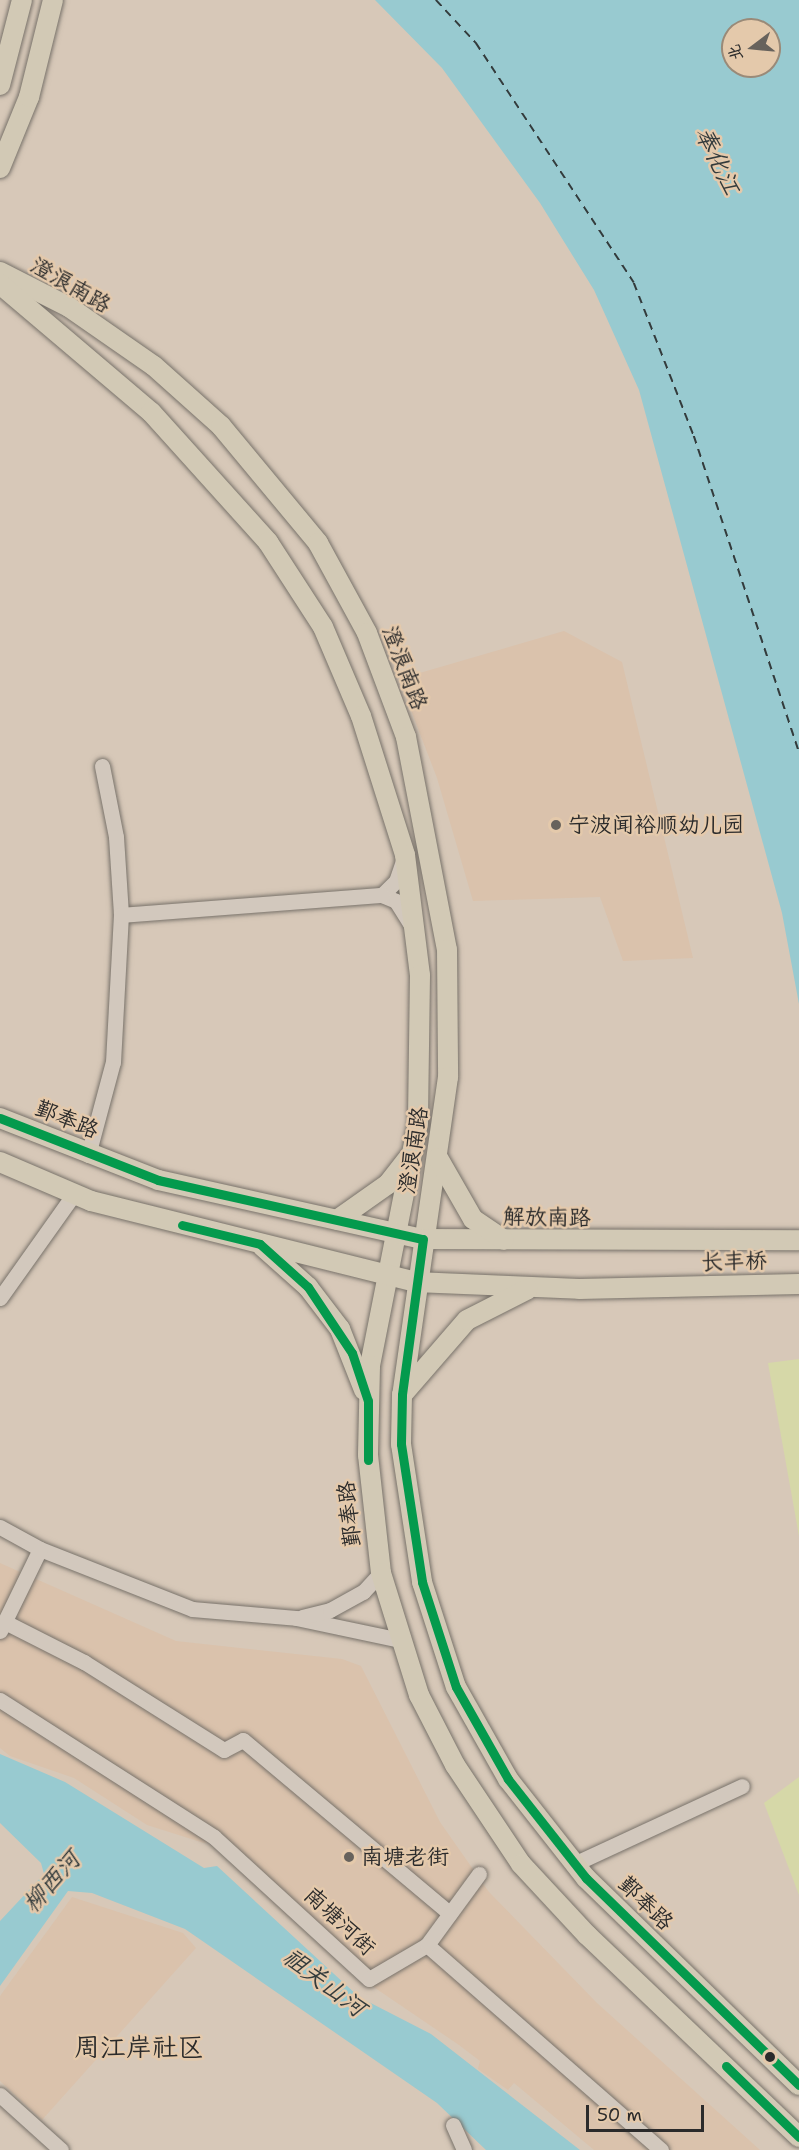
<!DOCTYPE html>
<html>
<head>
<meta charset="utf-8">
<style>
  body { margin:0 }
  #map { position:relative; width:799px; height:2150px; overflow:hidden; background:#d7c8b8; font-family:"Shantell Sans","LXGW WenKai TC",sans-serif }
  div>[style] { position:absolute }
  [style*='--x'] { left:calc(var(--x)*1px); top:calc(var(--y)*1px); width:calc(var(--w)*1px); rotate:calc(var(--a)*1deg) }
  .built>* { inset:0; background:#dac2ac }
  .green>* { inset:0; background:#d6d8a8 }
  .water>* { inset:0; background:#98cad0 }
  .ferry>* { height:1.5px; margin-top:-0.75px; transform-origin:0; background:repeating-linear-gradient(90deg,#333b3c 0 8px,transparent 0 14px) }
  .roads { filter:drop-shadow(0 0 2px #78726a) drop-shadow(0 0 2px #78726a) }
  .minor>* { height:15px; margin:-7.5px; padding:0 7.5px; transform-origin:7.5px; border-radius:7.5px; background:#d2c8bd }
  .major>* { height:20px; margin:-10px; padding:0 10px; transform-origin:10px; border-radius:10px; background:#d2c9b5 }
  .bus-1>* { height:9px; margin:-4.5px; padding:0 4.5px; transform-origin:4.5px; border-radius:4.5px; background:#049a4d }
  .dots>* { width:16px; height:16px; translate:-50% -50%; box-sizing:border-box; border:3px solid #e4c9ab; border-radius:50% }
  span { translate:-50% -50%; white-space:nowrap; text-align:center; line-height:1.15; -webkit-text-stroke:5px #e4c9ab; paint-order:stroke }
  .street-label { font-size:22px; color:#2b2b2b }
  .poi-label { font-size:22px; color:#2b2b2b }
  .left { translate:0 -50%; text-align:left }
  .water-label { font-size:24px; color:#333b3c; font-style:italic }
  .quarter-label { font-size:26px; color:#2b2b2b }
  .north { position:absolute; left:721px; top:18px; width:60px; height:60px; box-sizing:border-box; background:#e4c9ab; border:2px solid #9a8a78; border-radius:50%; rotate:254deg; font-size:16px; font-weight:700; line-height:24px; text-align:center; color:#2b2b2b }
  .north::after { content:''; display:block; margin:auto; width:21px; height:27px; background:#67625c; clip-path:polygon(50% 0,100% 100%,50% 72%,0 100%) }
  .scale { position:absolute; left:586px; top:2105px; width:118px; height:27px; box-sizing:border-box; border:3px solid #2b2b2b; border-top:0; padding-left:8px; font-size:18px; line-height:21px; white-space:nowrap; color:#2b2b2b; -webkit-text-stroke:4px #e4c9ab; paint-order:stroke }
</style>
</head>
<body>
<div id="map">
  <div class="built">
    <i style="clip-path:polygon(564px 631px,622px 662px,693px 958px,623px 961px,600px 897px,473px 901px,437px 778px,399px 679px)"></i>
    <i style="clip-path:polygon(0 1563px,176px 1641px,342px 1659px,361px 1666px,440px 1822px,489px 1892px,597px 2003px,760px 2150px,594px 2150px,514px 2083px,508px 2090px,478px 2069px,480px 2061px,459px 2045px,353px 1973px,213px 1840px,204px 1843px,147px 1825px,74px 1778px,10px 1756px,0 1748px)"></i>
    <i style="clip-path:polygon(72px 1897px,183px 1933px,196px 1948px,42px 2120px,0 2081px,0 1996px)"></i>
  </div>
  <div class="green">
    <i style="clip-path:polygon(799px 1359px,799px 1536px,768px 1363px)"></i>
    <i style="clip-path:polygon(799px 1777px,799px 1895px,764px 1803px)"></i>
  </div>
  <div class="water">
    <i style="clip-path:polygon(evenodd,375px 0,799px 0,799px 1004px,782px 913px,639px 390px,594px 290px,540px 203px,442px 68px,375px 0,733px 30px,769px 30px,769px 66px,733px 66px,733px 30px)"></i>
    <i style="clip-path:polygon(0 1754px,65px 1782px,204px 1868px,217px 1866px,359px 1997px,431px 2034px,580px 2150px,486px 2150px,437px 2103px,185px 1929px,92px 1893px,68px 1891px,0 1986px,0 1921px,44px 1874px,41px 1863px,0 1823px)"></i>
  </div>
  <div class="ferry">
    <i style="--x:436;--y:0;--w:59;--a:47.1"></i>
    <i style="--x:476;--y:43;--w:287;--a:56.6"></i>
    <i style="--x:634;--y:283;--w:164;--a:68.6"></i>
    <i style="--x:694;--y:436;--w:332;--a:71.6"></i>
  </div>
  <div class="roads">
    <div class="minor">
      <i style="--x:102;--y:766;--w:72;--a:78.8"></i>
      <i style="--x:116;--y:837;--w:78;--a:86.3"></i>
      <i style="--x:404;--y:858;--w:24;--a:109"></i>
      <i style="--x:396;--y:881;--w:20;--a:135"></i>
      <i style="--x:382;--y:895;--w:15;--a:23"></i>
      <i style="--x:396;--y:901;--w:31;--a:58"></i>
      <i style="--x:88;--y:1155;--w:96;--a:-75"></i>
      <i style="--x:113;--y:1062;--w:147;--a:-86.9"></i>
      <i style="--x:121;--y:915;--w:262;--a:-4.4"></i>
      <i style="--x:0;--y:1298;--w:128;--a:-54.6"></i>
      <i style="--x:0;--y:1527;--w:46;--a:28.8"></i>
      <i style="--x:40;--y:1549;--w:163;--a:21.5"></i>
      <i style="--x:192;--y:1609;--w:104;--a:4.9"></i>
      <i style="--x:296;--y:1618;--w:106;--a:11.9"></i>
      <i style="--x:302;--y:1617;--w:29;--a:-14"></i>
      <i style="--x:330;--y:1610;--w:38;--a:-29"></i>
      <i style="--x:363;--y:1592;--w:26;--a:-47"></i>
      <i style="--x:5;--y:1622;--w:89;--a:26.9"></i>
      <i style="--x:84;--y:1662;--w:165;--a:32.2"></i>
      <i style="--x:224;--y:1750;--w:21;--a:-28"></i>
      <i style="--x:243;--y:1740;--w:270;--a:40"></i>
      <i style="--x:0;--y:1631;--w:91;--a:-64"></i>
      <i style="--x:0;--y:1700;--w:254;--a:32.6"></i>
      <i style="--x:214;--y:1837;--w:210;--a:42.5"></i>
      <i style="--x:369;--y:1979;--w:67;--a:-30.4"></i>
      <i style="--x:427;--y:1945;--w:311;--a:41.2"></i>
      <i style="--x:574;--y:1864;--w:185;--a:-24.9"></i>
      <i style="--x:427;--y:1945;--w:88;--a:-53.8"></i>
      <i style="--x:0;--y:2095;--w:82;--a:42"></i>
      <i style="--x:453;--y:2125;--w:27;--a:66"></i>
    </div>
    <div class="major">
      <i style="--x:0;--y:85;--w:88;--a:-75.5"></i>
      <i style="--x:0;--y:168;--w:77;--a:-67.8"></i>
      <i style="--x:29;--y:97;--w:100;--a:-76.1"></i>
      <i style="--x:0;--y:272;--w:77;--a:26.9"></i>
      <i style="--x:69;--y:307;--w:103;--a:34.8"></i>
      <i style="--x:154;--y:366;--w:90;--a:41.8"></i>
      <i style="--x:221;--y:426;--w:152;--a:50.3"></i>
      <i style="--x:318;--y:543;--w:102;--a:61.4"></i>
      <i style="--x:367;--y:633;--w:111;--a:69.4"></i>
      <i style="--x:406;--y:737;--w:217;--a:79.1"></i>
      <i style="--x:447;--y:950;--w:127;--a:89.5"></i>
      <i style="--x:448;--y:1077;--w:321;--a:98.2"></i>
      <i style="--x:402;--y:1395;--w:49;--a:91.2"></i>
      <i style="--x:401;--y:1444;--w:140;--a:81.3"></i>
      <i style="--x:422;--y:1582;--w:110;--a:72.1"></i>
      <i style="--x:456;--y:1687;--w:106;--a:60.5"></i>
      <i style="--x:508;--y:1779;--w:126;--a:51.8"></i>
      <i style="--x:586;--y:1878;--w:297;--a:44.2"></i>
      <i style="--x:0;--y:284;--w:198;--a:40.3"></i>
      <i style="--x:151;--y:412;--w:175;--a:48"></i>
      <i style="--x:268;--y:542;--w:101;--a:57.1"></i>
      <i style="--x:323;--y:627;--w:97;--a:66.9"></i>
      <i style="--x:361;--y:716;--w:146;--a:72.4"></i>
      <i style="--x:405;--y:855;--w:121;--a:82.9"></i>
      <i style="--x:420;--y:975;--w:148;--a:90.8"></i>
      <i style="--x:418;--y:1123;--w:248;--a:101.2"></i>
      <i style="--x:370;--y:1366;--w:89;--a:91.3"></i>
      <i style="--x:368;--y:1455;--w:119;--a:83.7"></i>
      <i style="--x:381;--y:1573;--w:128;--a:72.7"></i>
      <i style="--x:419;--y:1695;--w:79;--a:62.8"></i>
      <i style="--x:455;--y:1765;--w:119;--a:56.3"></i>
      <i style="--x:521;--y:1864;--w:97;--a:47.1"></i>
      <i style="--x:587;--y:1935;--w:293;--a:43.6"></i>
      <i style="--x:0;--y:1118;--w:170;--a:21.4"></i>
      <i style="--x:158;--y:1180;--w:271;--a:12.6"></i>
      <i style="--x:423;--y:1239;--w:376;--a:0.2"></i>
      <i style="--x:438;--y:1158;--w:70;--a:60.2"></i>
      <i style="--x:473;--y:1219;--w:37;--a:34"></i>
      <i style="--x:0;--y:1162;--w:99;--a:23.2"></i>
      <i style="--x:91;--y:1201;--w:334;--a:14"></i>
      <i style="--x:415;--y:1282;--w:164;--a:2.4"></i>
      <i style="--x:579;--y:1289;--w:220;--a:-1.3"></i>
      <i style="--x:337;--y:1220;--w:62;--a:-35.2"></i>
      <i style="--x:388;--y:1184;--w:33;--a:-52"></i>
      <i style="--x:262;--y:1246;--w:62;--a:41.7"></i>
      <i style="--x:308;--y:1287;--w:53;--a:52.7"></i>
      <i style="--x:340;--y:1329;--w:66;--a:68.5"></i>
      <i style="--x:402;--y:1395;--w:99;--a:-49.1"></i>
      <i style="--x:467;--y:1320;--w:68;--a:-26.9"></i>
    </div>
  </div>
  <div class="bus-1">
    <i style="--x:0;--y:1118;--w:170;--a:21.4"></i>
    <i style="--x:158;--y:1180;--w:271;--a:12.6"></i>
    <i style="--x:423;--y:1239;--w:157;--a:97.7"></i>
    <i style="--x:402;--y:1395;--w:49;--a:91.2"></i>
    <i style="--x:401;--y:1444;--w:140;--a:81.3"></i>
    <i style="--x:422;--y:1582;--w:110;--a:72.1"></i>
    <i style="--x:456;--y:1687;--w:106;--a:60.5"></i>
    <i style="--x:508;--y:1779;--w:126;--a:51.8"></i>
    <i style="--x:586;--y:1878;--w:297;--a:44.2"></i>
    <i style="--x:182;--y:1225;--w:80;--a:13.7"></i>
    <i style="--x:260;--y:1244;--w:64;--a:41.9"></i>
    <i style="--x:308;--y:1287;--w:79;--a:56.3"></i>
    <i style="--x:352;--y:1353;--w:51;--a:71.6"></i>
    <i style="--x:368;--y:1401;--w:59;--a:90"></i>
    <i style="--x:726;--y:2066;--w:102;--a:44.2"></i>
  </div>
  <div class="dots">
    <i style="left:556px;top:825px;background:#67625c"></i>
    <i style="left:349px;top:1857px;background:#67625c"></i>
    <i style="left:770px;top:2057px;background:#2b2b2b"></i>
  </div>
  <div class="street-label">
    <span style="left:71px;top:285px;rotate:30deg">澄浪南路</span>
    <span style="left:405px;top:668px;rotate:69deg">澄浪南路</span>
    <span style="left:67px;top:1119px;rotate:22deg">鄞奉路</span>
    <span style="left:413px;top:1150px;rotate:-81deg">澄浪南路</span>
    <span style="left:547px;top:1217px;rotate:1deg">解放南路</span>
    <span style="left:734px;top:1261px;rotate:-1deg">长丰桥</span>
    <span style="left:349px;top:1514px;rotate:-96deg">鄞奉路</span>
    <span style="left:646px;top:1903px;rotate:44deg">鄞奉路</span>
    <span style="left:340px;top:1921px;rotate:43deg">南塘河街</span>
  </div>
  <div class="poi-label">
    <span class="left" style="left:568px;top:825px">宁波闻裕顺幼儿园</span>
    <span class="left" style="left:361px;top:1857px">南塘老街</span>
  </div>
  <div class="water-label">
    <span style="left:717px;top:161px;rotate:64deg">奉化江</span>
    <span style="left:52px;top:1882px;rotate:-48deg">柳西河</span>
    <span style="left:324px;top:1983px;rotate:37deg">祖关山河</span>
  </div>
  <div class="quarter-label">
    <span style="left:139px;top:2047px">周江岸社区</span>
  </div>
  <div class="north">北</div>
  <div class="scale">50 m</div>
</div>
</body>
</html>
